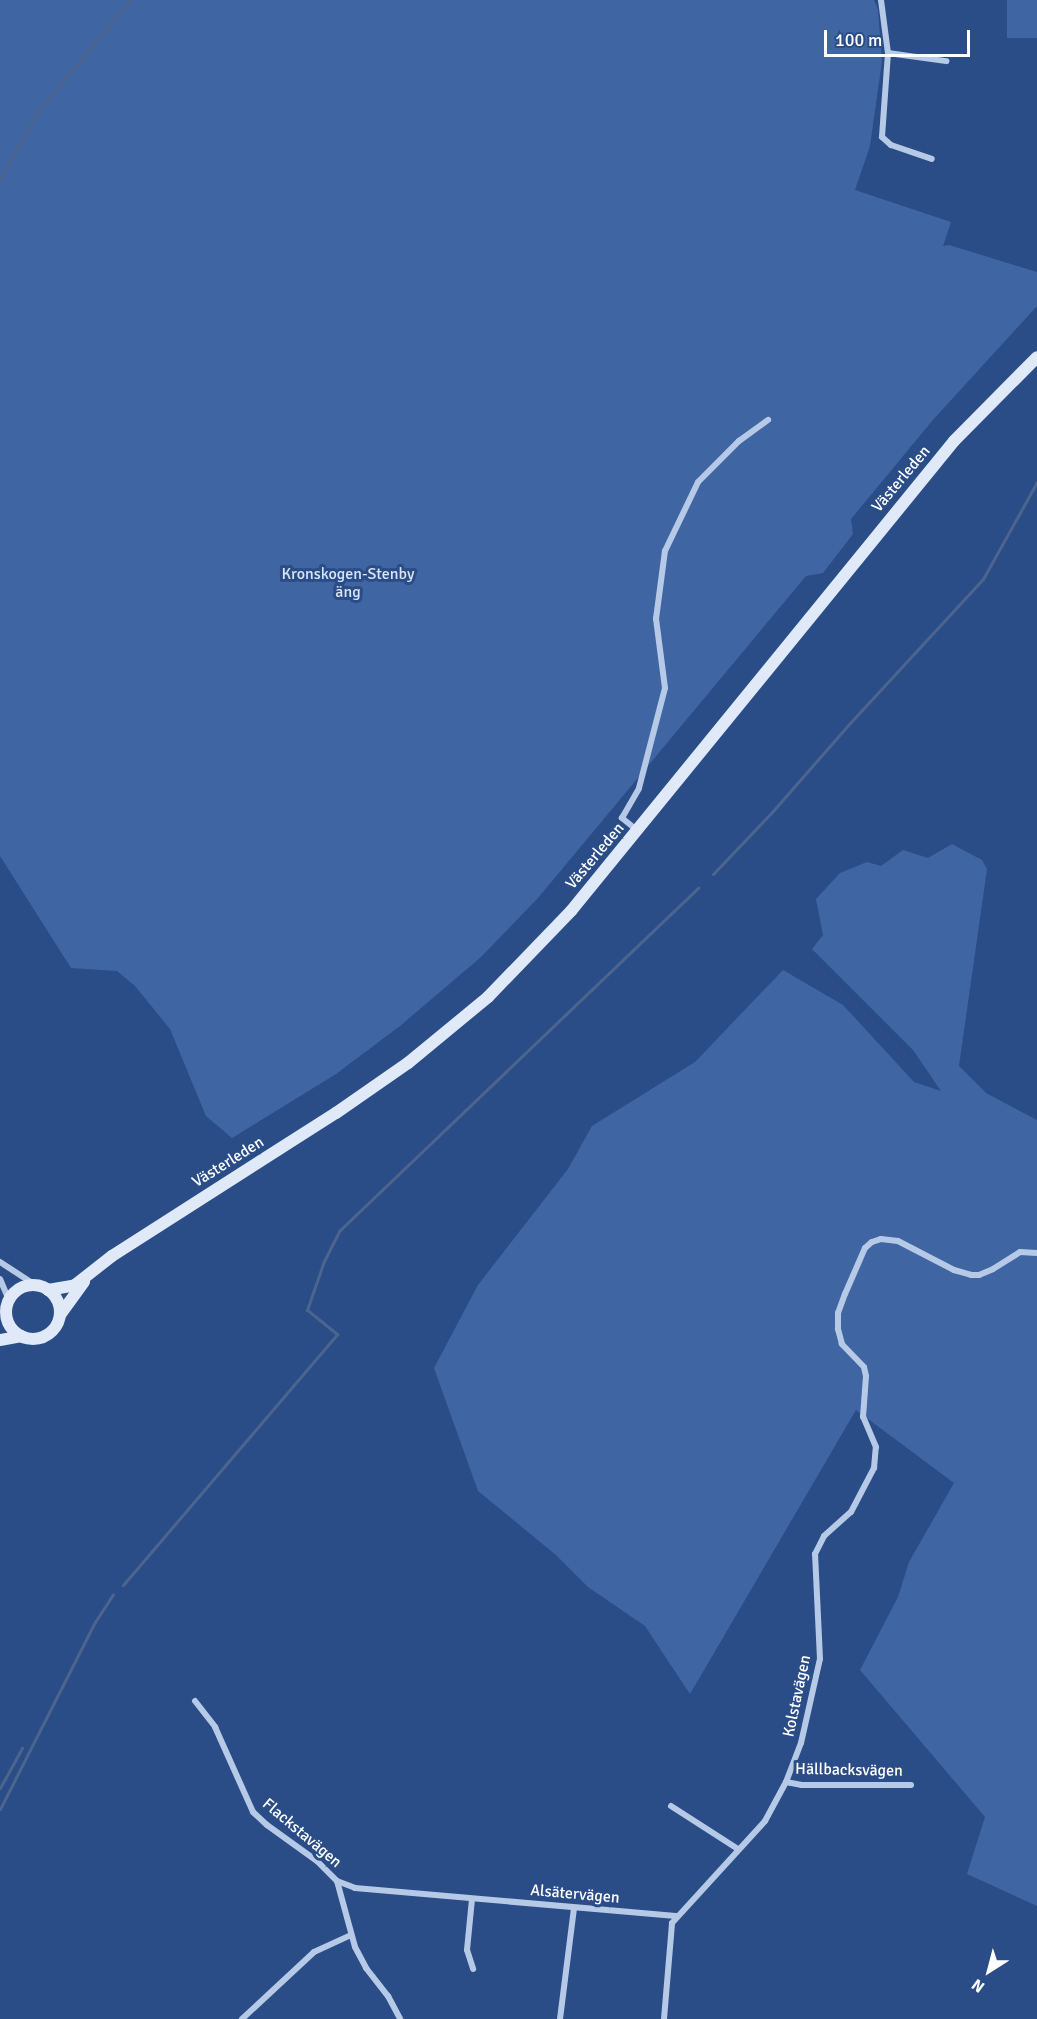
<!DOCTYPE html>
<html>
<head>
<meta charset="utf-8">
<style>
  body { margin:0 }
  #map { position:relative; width:1037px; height:2019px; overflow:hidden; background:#2a4d87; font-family:Signika,sans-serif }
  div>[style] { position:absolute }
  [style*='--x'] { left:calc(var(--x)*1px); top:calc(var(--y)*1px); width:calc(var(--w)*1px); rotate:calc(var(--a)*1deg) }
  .green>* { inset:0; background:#3f66a3; transform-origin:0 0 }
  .stream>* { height:3px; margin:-1.5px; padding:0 1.5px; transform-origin:1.5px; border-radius:1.5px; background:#4c648e }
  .street>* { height:6px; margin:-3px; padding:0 3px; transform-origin:3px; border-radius:3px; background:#b6cae8 }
  .secondary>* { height:12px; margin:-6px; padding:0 6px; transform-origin:6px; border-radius:6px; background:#e0e9f7 }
  .secondary>.ring { margin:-6px; padding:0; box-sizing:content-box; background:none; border:12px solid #e0e9f7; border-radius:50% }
  span { translate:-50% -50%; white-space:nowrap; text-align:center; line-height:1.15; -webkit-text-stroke:6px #2a4d87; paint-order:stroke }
  .street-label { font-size:16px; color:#fff }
  .park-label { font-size:16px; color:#dae5f6 }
  .north { position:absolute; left:959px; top:1941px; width:60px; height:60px; -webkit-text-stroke:4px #2a4d87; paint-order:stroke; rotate:216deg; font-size:16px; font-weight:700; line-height:24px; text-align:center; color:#fff }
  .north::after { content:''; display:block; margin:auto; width:21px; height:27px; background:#fff; clip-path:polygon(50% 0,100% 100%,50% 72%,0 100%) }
  .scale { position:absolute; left:824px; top:30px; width:146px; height:27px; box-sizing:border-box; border:3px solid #fff; border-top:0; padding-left:8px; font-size:18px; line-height:21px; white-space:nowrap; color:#fff; -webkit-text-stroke:4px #2a4d87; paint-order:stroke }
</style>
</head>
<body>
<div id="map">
  <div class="green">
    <i style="clip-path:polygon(0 0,874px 0,878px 10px,882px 61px,870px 146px,855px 190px,951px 222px,943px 246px,949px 245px,1037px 272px,1037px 306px,932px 421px,851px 519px,853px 534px,823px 573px,806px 576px,538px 898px,481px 957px,400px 1026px,336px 1074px,232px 1138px,206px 1116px,170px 1029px,135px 986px,117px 971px,71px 968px,0 856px)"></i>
    <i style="left:1007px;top:0;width:30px;height:38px"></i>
    <i style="clip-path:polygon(952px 844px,982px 860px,987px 869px,959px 1066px,986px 1093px,1037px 1120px,1037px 1906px,967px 1874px,985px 1817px,860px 1670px,898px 1597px,909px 1562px,954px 1483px,856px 1410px,690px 1694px,645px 1626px,588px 1587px,556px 1555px,478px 1491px,434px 1368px,478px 1285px,568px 1169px,592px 1126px,695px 1062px,783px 970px,843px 1005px,914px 1082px,941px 1091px,913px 1050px,812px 949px,823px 935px,816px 899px,840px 873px,867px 862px,881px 866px,903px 850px,928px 858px)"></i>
  </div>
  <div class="stream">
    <i style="--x:0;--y:179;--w:76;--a:-60.7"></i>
    <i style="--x:37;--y:113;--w:146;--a:-50.5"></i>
    <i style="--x:713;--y:874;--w:86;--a:-46.4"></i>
    <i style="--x:772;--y:812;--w:118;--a:-48.8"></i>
    <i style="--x:850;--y:723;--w:196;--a:-47.3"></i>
    <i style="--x:983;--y:579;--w:111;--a:-60.9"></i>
    <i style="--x:123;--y:1585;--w:330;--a:-49.5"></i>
    <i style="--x:337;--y:1334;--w:38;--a:-141"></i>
    <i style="--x:307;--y:1310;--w:52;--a:-70.9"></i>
    <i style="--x:324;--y:1261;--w:34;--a:-63"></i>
    <i style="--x:339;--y:1231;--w:497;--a:-43.7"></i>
    <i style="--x:0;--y:1788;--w:46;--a:-61.2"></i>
    <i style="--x:0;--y:1809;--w:210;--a:-63.1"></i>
    <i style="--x:95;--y:1622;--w:33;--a:-57"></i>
  </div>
  <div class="street">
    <i style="--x:881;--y:0;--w:53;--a:82.5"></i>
    <i style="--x:888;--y:53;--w:84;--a:94.1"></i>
    <i style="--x:882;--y:137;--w:12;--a:42"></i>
    <i style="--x:891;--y:145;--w:43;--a:18.9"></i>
    <i style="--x:888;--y:53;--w:59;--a:7.9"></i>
    <i style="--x:638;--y:831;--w:21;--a:-141"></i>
    <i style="--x:622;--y:818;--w:34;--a:-60"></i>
    <i style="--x:639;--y:788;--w:103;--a:-75.4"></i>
    <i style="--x:665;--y:688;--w:70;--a:-97.4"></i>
    <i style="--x:656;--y:619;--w:69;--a:-82.5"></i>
    <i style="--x:665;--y:551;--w:76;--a:-64.4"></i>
    <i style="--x:698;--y:482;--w:58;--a:-45"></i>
    <i style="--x:739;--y:441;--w:36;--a:-36"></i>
    <i style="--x:0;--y:1262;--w:44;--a:33"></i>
    <i style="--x:0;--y:1279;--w:23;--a:67"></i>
    <i style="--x:195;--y:1701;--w:33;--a:52"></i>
    <i style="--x:215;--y:1727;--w:93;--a:65.9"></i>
    <i style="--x:253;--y:1812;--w:19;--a:43"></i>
    <i style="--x:267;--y:1825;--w:62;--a:35.8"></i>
    <i style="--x:317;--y:1861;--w:28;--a:45"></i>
    <i style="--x:337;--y:1881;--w:68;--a:74.7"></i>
    <i style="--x:355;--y:1947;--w:24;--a:62"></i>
    <i style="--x:366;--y:1968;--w:36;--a:52"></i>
    <i style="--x:388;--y:1996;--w:26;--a:62"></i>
    <i style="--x:786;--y:1782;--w:16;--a:11"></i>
    <i style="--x:802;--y:1785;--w:109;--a:0"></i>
    <i style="--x:671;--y:1806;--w:80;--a:32.7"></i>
    <i style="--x:337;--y:1881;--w:19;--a:21"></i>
    <i style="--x:355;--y:1888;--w:322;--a:5"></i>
    <i style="--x:472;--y:1899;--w:51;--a:95.6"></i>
    <i style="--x:467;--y:1950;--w:20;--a:72"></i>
    <i style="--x:242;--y:2019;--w:98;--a:-42.9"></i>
    <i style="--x:314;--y:1952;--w:41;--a:-24.7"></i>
    <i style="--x:560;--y:2019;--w:112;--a:-82.8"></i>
    <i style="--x:664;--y:2019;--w:96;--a:-85.2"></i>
    <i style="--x:672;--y:1923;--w:138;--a:-47.6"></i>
    <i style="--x:765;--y:1821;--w:44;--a:-61.7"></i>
    <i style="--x:786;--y:1782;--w:42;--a:-69"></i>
    <i style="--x:801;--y:1743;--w:86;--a:-77.3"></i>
    <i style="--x:820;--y:1659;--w:105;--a:-92.7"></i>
    <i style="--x:815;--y:1554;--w:20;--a:-63"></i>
    <i style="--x:824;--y:1536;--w:36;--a:-42"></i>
    <i style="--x:851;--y:1512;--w:50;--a:-62.4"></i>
    <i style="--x:874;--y:1468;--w:21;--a:-85"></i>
    <i style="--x:876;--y:1447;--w:33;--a:-113"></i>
    <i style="--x:863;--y:1417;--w:41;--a:-85.8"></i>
    <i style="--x:866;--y:1376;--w:9;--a:-103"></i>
    <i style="--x:864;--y:1367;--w:32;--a:-134"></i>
    <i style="--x:842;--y:1344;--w:16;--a:-105"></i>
    <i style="--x:838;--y:1329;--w:16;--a:-90"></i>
    <i style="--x:838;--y:1313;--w:20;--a:-70"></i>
    <i style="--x:845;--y:1294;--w:50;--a:-66.5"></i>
    <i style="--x:865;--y:1248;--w:9;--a:-41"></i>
    <i style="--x:872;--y:1242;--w:9;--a:-18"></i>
    <i style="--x:881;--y:1239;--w:17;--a:7"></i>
    <i style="--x:898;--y:1241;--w:63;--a:27.4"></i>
    <i style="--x:954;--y:1270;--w:18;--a:16"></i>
    <i style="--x:971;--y:1275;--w:8;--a:0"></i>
    <i style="--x:979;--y:1275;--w:15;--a:-23"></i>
    <i style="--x:993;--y:1269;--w:32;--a:-32"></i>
    <i style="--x:1020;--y:1252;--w:17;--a:3"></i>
  </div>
  <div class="secondary">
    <i class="ring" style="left:6px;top:1285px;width:42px;height:42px"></i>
    <i style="--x:48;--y:1290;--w:27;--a:-10"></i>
    <i style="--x:75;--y:1285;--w:47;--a:-38.1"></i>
    <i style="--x:112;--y:1256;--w:266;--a:-32.6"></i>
    <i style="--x:336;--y:1113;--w:88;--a:-34.8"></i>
    <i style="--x:408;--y:1063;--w:104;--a:-39.5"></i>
    <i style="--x:488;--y:997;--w:120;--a:-46"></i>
    <i style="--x:571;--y:911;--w:606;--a:-50.82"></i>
    <i style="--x:954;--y:441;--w:118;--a:-45.3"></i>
    <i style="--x:60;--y:1315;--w:41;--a:-54"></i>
    <i style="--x:0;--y:1340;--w:22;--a:-10"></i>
  </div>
  <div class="street-label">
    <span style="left:901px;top:479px;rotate:-50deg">Västerleden</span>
    <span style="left:595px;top:856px;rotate:-50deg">Västerleden</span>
    <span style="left:228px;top:1162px;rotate:-32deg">Västerleden</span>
    <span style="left:797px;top:1696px;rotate:-78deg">Kolstavägen</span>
    <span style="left:849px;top:1770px;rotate:1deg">Hällbacksvägen</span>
    <span style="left:302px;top:1833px;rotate:40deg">Flackstavägen</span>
    <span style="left:575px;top:1894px;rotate:5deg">Alsätervägen</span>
  </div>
  <div class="park-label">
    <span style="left:348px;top:583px">Kronskogen-Stenby<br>äng</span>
  </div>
  <div class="north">N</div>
  <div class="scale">100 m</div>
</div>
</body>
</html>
